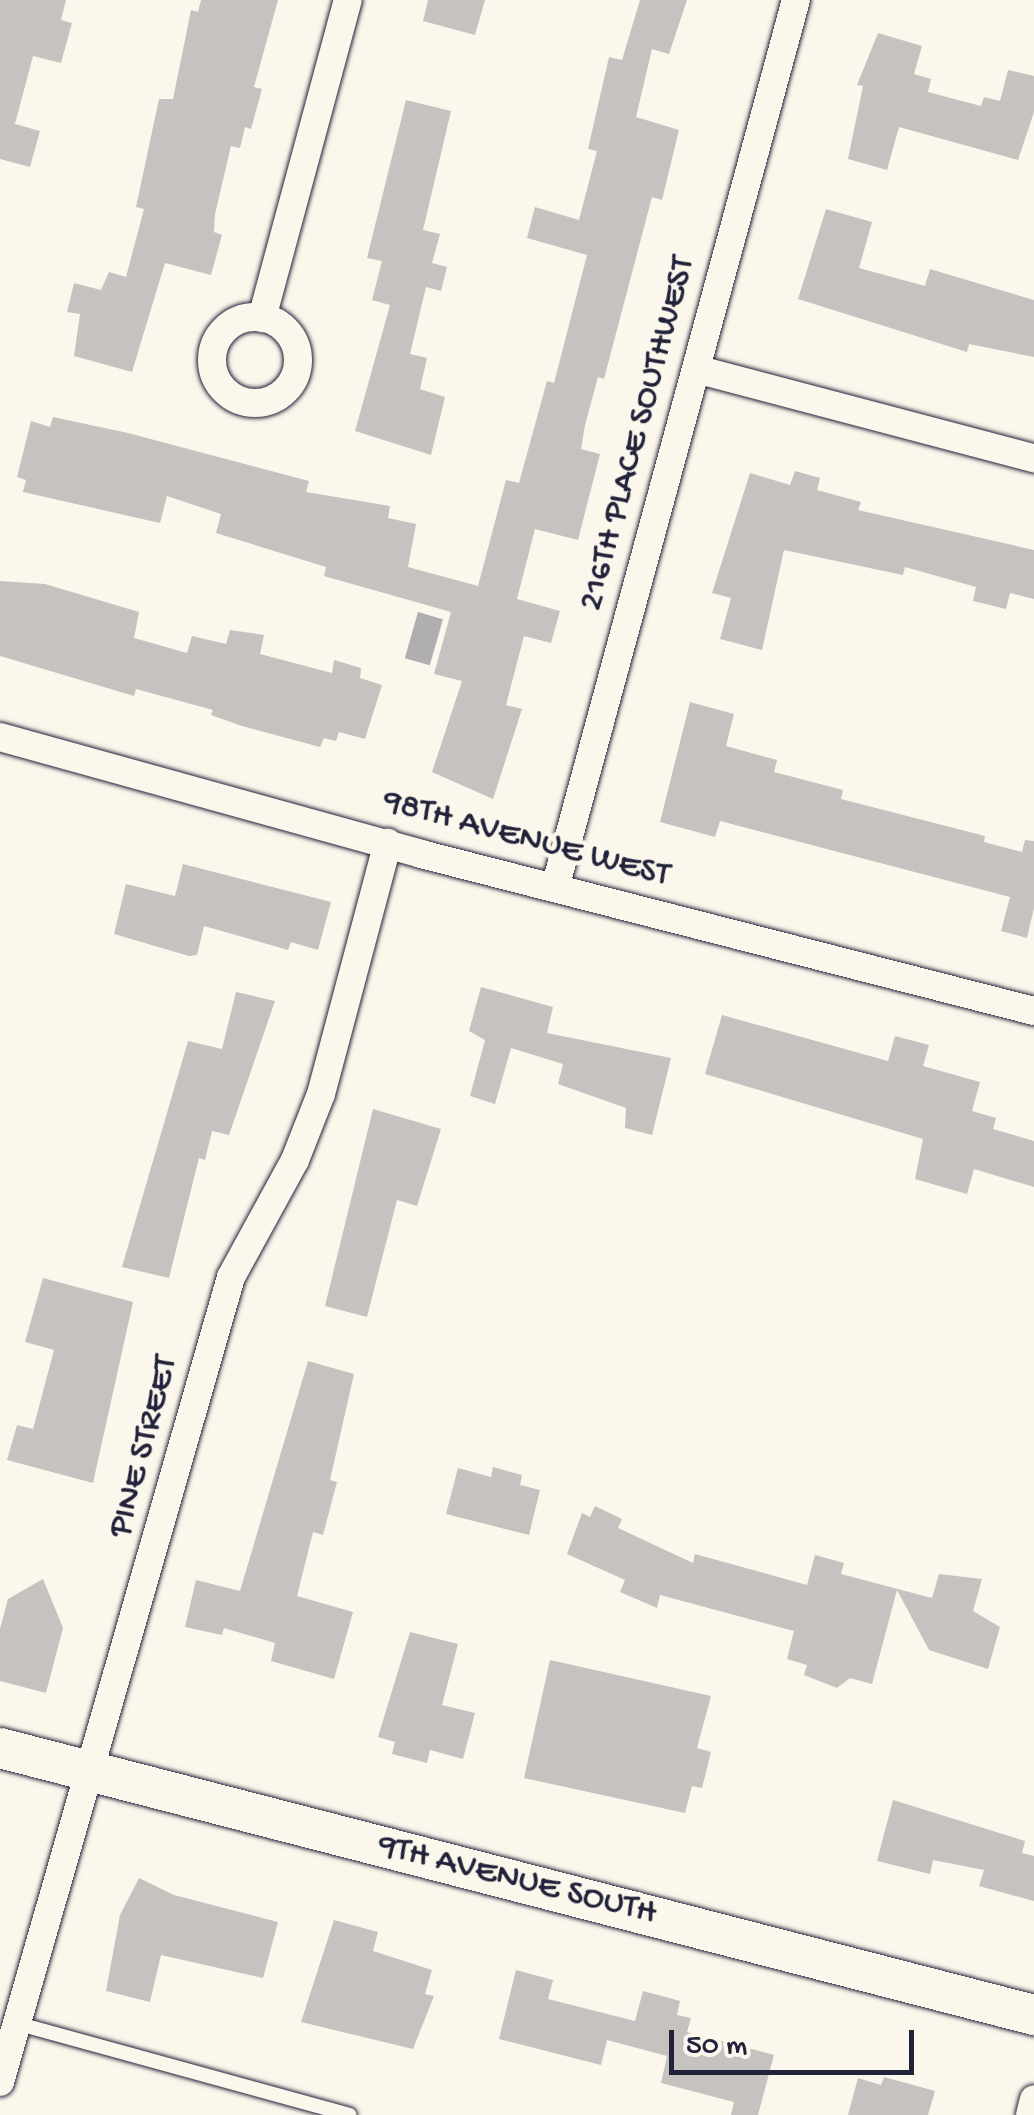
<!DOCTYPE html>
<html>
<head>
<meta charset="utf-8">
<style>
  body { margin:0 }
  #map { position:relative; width:1034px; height:2115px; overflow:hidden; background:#fbf7ec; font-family:"Gochi Hand",sans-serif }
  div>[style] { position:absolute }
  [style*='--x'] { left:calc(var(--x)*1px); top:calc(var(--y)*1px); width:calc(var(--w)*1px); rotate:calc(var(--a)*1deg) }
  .water>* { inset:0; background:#b1aeb0; transform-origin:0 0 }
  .building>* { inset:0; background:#c6c2c0 }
  .roads { filter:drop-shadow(0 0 2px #22223b) drop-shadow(0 0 2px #22223b) }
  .lane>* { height:14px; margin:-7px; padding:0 7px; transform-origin:7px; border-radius:7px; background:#fbf7ec }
  .street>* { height:28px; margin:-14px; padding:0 14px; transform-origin:14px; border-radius:14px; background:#fbf7ec }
  .street>.ring { margin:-14px; padding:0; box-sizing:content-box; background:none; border:28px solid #fbf7ec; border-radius:50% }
  .secondary>* { height:40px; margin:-20px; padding:0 20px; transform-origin:20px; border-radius:20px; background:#fbf7ec }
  span { translate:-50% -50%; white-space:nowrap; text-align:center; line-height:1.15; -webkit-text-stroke:9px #fbf7ec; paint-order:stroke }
  .street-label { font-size:35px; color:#22223b }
  .scale { position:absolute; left:669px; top:2030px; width:245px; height:45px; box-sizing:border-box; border:5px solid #22223b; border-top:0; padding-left:12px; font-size:30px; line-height:35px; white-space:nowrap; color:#22223b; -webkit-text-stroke:8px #fbf7ec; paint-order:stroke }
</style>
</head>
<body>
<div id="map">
  <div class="water">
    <i style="left:418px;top:612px;width:26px;height:48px;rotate:16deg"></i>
  </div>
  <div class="building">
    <i style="clip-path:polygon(0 0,66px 0,61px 20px,72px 23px,61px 63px,33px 56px,15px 124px,40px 131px,30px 167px,0 159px)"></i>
    <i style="clip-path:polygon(201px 0,278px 0,254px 87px,262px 89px,251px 129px,245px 127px,240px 148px,231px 146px,215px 214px,214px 232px,222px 235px,211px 275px,165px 263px,132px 372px,74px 356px,80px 314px,67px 312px,74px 283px,101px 290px,109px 272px,126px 277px,144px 209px,136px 207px,159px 99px,173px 99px,191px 10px,198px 12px)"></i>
    <i style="clip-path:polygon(428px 0,485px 0,475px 35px,423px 21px)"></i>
    <i style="clip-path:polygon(640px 0,687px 0,669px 54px,652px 49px,636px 117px,679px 130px,662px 200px,652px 197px,604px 379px,598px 377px,585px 425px,581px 449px,600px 454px,578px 540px,535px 529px,517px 599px,560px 611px,551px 643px,524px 636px,506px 705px,522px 709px,493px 799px,432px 772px,462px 681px,434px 674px,451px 612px,324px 576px,326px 567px,216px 533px,221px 514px,167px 496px,160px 523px,23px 492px,26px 480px,17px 477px,31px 421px,50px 427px,53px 417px,128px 433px,309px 481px,306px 492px,390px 506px,388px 518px,416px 524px,408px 567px,478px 586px,506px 480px,519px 483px,547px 381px,554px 383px,587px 255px,527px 238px,535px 207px,579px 220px,597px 151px,588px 149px,609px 57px,622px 60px)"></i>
    <i style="clip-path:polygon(878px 33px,922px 46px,914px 74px,931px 79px,928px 92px,981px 106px,984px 97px,1000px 101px,1008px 70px,1034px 76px,1034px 112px,1018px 160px,899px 127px,887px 170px,848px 159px,863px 86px,857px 85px)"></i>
    <i style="clip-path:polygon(406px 100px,451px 111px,423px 230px,440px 234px,432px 263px,447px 267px,441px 291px,426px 287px,410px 354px,427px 358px,420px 389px,445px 397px,431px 455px,355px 431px,390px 305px,372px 300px,382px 261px,367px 258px)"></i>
    <i style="clip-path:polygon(826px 209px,872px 222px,859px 268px,925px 286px,930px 269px,1034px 300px,1034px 357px,969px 344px,967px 352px,798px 299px)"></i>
    <i style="clip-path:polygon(795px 471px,820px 478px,817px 490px,861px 502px,858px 510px,1034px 550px,1034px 599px,1010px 593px,1006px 609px,973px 601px,976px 587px,905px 567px,903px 575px,784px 550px,762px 650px,720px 639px,731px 598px,712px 593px,750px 473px,790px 485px)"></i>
    <i style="clip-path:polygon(0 581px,45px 584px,139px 612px,134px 638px,187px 653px,192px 636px,226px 644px,230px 630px,264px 635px,260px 654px,332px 673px,334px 660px,361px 668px,360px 678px,382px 685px,365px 739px,339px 732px,336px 741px,324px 738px,320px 747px,242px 726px,211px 715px,213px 710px,136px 689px,134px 696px,0 656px)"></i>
    <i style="clip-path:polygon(690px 702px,734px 714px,726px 746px,777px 760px,774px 772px,843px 790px,841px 799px,985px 836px,984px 842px,1022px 852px,1025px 840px,1034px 841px,1034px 908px,1027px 938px,1001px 931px,1010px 897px,720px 821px,715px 837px,660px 822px)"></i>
    <i style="clip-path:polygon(183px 864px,331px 902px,318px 950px,291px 942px,288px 950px,204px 926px,197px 955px,189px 956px,114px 934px,126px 884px,175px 896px)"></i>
    <i style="clip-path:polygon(481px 987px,553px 1007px,547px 1033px,671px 1058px,652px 1135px,625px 1128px,626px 1108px,558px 1084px,563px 1064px,511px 1048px,495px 1104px,470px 1096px,485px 1040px,469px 1031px)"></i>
    <i style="clip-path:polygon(236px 992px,275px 1001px,229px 1135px,212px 1131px,205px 1160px,199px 1158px,169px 1278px,122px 1267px,188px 1041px,222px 1049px)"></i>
    <i style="clip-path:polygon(722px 1015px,888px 1061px,895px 1036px,929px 1045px,923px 1066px,980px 1082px,972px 1111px,996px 1118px,993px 1129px,1034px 1141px,1034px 1187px,974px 1169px,967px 1194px,915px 1179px,923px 1139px,705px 1074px)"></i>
    <i style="clip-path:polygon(373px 1109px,441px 1129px,417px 1206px,397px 1200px,367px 1317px,325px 1306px)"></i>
    <i style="clip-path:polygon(43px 1278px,133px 1302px,93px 1483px,7px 1460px,17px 1425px,33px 1429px,54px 1350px,25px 1342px)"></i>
    <i style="clip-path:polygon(308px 1361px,354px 1374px,330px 1480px,337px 1482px,323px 1535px,313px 1532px,297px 1596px,353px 1612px,334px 1679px,271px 1661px,275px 1643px,224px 1628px,222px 1635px,185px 1627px,196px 1580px,240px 1591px)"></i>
    <i style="clip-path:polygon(493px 1467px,522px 1475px,520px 1485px,540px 1490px,529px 1535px,446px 1514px,458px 1468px,491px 1477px)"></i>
    <i style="clip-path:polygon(595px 1506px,622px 1519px,618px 1528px,693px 1563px,695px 1554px,807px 1585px,815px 1555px,844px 1563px,841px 1574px,932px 1598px,939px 1574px,982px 1579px,973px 1611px,1000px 1627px,988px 1669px,929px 1650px,897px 1590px,872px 1684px,850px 1678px,837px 1688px,804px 1675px,807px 1665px,787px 1659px,794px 1631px,660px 1595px,657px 1608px,620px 1592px,625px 1580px,567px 1554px,582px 1513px,590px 1517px)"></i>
    <i style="clip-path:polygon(43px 1579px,63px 1628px,46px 1693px,0 1681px,0 1629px,8px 1599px)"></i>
    <i style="clip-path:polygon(410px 1632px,458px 1644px,442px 1705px,475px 1713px,463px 1759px,430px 1750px,427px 1763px,392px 1754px,395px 1742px,378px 1737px)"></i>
    <i style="clip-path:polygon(550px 1660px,711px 1696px,697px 1748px,711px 1752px,702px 1788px,692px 1786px,685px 1813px,524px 1778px)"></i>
    <i style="clip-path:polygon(893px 1800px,1025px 1841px,1022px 1853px,1034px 1856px,1034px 1901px,979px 1886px,984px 1870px,933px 1860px,930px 1874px,877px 1861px)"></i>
    <i style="clip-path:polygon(139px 1878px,174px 1895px,278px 1922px,263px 1978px,161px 1955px,150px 2002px,106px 1991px,120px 1915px)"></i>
    <i style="clip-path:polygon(334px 1920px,378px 1932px,373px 1951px,432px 1970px,425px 1994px,434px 1996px,413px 2049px,301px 2022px)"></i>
    <i style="clip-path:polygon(516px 1970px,553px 1980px,548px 1999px,635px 2021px,643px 1991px,680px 2001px,677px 2015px,691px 2018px,687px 2032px,774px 2055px,758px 2115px,731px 2115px,734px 2102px,661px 2083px,667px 2056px,607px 2040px,601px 2065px,499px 2039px)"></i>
    <i style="clip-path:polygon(884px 2077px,935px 2091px,928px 2115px,848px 2115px,858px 2078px,881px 2085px)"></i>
  </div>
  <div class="roads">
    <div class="lane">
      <i style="--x:16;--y:2023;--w:346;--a:15.4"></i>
    </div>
    <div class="street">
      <i class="ring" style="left:212px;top:317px;width:58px;height:58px"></i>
      <i style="--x:262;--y:318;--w:329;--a:-74.9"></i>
      <i style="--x:696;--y:369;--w:350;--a:14.8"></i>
      <i style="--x:0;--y:737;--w:437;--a:15.5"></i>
      <i style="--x:421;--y:854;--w:633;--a:14.37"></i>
      <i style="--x:555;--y:888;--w:920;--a:-74.82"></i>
      <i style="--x:0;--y:2082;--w:837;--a:-73.99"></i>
      <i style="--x:231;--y:1277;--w:133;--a:-61.3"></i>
      <i style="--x:295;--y:1160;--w:71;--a:-68.5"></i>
      <i style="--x:321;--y:1094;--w:260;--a:-75.1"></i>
      <i style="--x:1030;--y:2115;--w:16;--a:-76"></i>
    </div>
    <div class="secondary">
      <i style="--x:0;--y:1748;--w:1068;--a:14.48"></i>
    </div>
  </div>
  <div class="street-label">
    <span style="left:639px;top:434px;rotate:-75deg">216TH PLACE SOUTHWEST</span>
    <span style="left:526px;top:840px;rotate:15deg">98TH AVENUE WEST</span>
    <span style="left:145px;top:1447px;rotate:-75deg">PINE STREET</span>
    <span style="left:517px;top:1881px;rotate:14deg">9TH AVENUE SOUTH</span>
  </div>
  <div class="scale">50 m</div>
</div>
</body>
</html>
